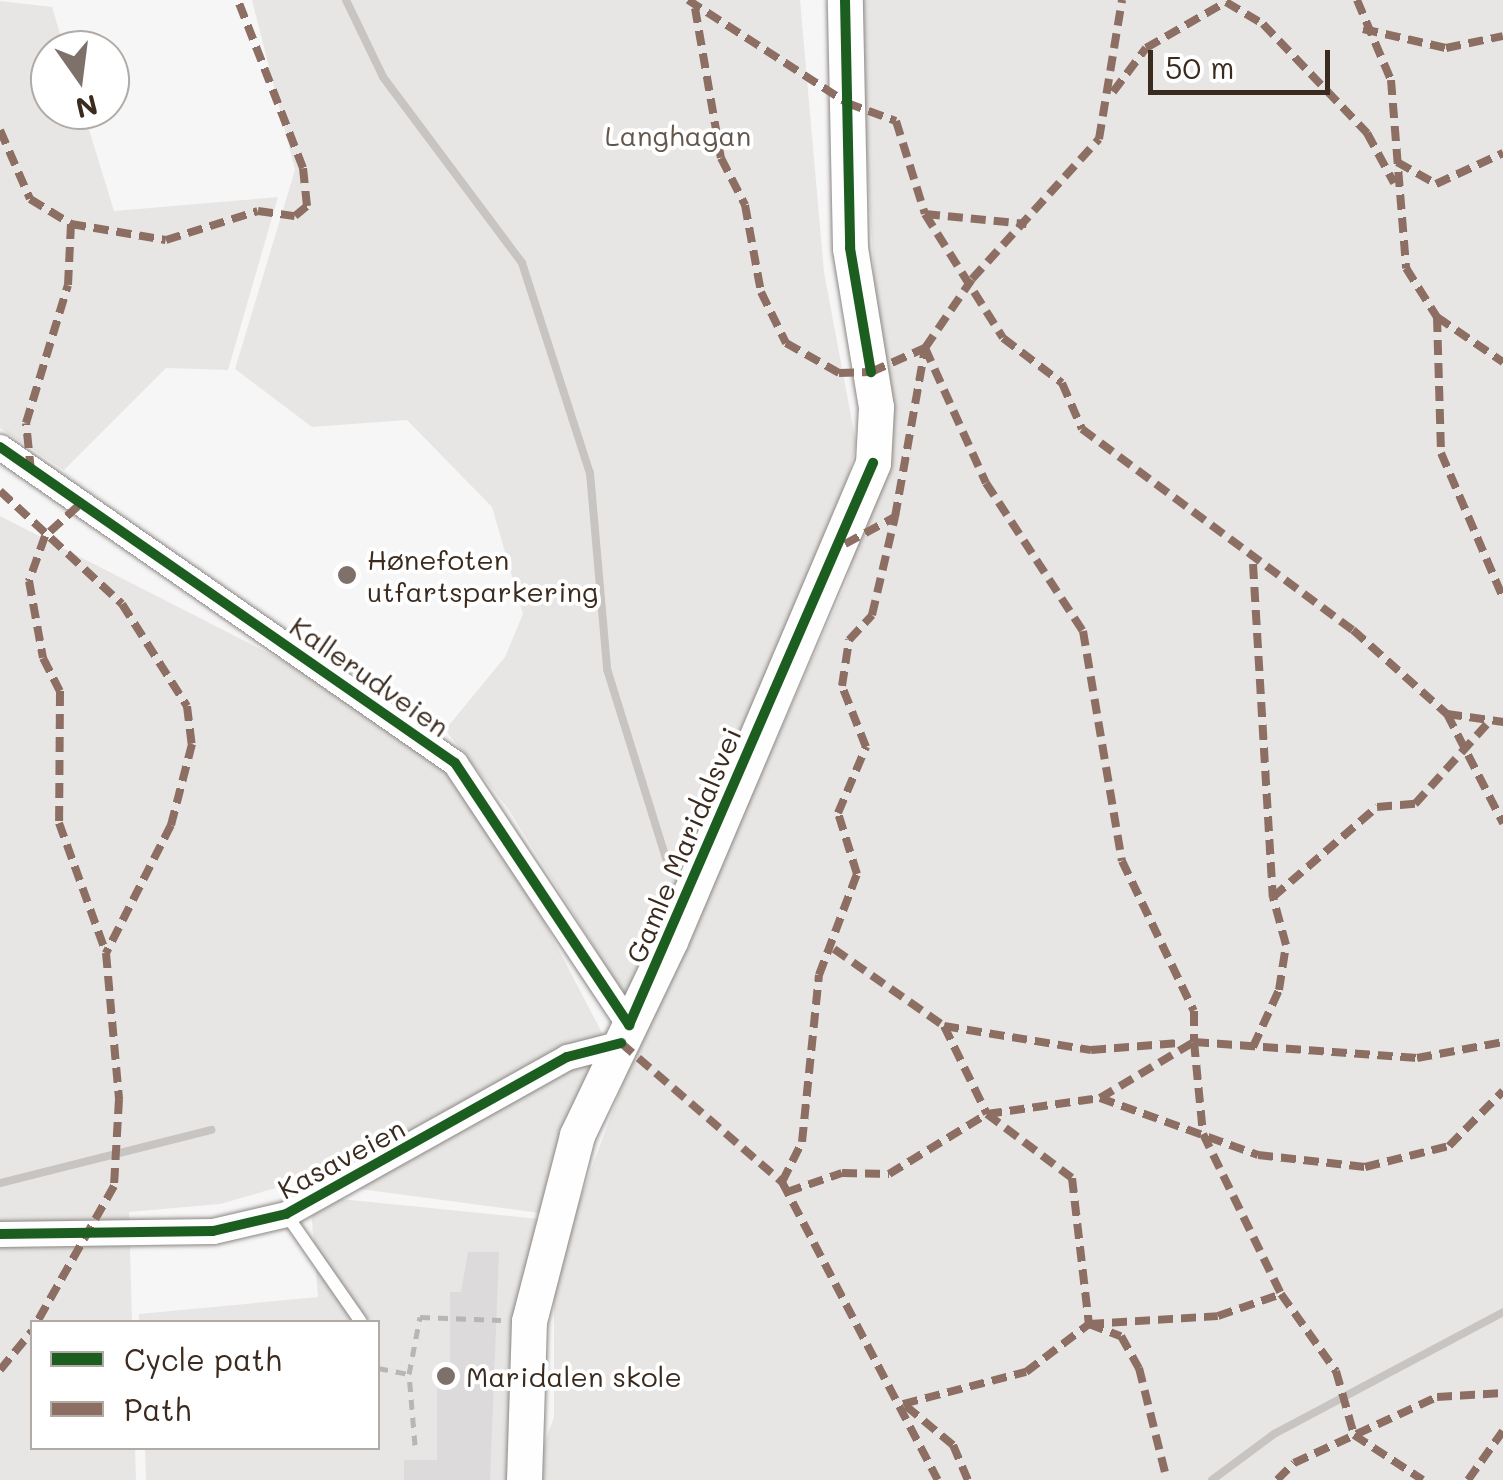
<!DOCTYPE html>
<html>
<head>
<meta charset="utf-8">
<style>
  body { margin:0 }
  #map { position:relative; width:1503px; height:1480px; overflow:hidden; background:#f7f6f6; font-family:Mali,sans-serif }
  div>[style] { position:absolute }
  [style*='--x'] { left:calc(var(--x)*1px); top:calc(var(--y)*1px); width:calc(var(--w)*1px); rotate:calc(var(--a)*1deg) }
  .built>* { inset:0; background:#e8e6e5 }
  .green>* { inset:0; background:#e8e6e4; transform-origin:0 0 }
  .stream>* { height:8px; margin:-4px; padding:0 4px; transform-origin:4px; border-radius:4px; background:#c8c4c1 }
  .building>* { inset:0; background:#dcdada }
  .path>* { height:5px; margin-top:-2.5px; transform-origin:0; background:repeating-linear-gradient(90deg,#b8b6b5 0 10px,transparent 0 18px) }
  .roads { filter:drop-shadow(0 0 2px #8b8784) drop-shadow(0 0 2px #8b8784) }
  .lane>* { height:12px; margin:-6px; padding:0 6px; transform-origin:6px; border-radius:6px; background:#fefefe }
  .street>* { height:25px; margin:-12.5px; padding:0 12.5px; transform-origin:12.5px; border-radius:12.5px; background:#fefefe }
  .secondary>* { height:35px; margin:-17.5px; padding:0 17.5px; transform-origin:17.5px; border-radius:17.5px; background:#fefefe }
  .quiet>* { height:8px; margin-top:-4px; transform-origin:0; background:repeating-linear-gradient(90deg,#8d6e63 0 15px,transparent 0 23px) }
  .cycleway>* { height:10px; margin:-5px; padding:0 5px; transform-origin:5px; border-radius:5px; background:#1b5e20 }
  .dots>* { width:28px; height:28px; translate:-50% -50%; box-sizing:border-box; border:5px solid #fff; border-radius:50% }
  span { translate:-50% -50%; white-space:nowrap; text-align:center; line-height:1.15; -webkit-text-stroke:8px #fff; paint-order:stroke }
  .park-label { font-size:28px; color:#63564c }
  .poi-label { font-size:28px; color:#3b2a1e }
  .left { translate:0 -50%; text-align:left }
  .street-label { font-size:28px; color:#3b2a1e }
  .legend { position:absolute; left:30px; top:1320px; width:350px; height:130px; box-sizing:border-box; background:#fff; border:2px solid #b1aaa5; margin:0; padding:12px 18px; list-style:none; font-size:30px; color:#3b2a1e }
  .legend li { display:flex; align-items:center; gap:20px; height:50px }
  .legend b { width:50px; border:2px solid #b1aaa5 }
  .north { position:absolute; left:30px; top:30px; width:100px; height:100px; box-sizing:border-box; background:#fff; border:2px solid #b1aaa5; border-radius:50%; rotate:166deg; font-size:28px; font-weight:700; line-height:40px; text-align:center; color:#3b2a1e }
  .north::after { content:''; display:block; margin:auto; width:35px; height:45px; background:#7d716a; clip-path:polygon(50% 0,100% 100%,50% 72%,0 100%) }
  .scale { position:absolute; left:1148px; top:50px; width:182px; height:45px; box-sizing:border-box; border:5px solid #3b2a1e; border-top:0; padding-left:12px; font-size:30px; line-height:35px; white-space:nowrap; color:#3b2a1e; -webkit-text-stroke:8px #fff; paint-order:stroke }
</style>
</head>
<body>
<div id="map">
  <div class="built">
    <i style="clip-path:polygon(331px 1198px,549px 1220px,513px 1480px,146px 1480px,145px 1448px,378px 1448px,378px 1322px,139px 1322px,139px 1314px,318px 1297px,311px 1209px)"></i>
  </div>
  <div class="green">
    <i style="clip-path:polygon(252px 0,800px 0,824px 272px,856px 443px,829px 559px,625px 1023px,596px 950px,507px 807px,445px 730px,505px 657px,523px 614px,492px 507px,407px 420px,312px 427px,235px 369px,295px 170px)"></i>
    <i style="clip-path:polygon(858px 0,1503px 0,1503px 1480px,543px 1480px,538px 1461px,554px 1417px,554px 1270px,626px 1075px,845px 586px,884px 448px)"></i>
    <i style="clip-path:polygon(0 1px,52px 7px,65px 50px,50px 50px,50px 110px,83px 110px,114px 211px,278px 197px,228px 370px,166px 368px,64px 470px,0 428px)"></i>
    <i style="clip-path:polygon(0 516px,429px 735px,486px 810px,614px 1056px,555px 1215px,300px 1181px,220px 1204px,129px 1212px,132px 1322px,32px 1322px,32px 1448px,135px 1448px,136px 1480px,0 1480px)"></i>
    <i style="clip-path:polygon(153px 1315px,309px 1316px,309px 1322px,153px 1322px)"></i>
    <i style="left:153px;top:1448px;width:156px;height:32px"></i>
  </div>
  <div class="stream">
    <i style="--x:346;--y:0;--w:85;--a:64.3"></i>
    <i style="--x:383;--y:77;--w:232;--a:53.2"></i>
    <i style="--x:522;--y:263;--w:221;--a:72.1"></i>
    <i style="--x:590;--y:473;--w:197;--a:85"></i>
    <i style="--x:607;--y:669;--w:202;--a:72.7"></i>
    <i style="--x:0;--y:1183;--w:218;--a:-14.1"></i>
    <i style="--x:1212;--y:1480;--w:77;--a:-36.6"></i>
    <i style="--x:1274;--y:1434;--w:259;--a:-28"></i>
  </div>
  <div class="building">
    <i style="clip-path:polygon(468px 1252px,499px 1252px,490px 1480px,404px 1480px,404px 1460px,437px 1460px,437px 1374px,450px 1374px,450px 1292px,461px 1292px)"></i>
  </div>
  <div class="path">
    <i style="--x:378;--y:1368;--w:32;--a:11"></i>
    <i style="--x:415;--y:1445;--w:71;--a:-94.8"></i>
    <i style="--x:409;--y:1374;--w:58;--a:-79.1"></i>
    <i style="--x:420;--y:1317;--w:81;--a:2.1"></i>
  </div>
  <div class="roads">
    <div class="lane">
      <i style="--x:286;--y:1214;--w:131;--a:55.2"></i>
    </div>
    <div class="street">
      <i style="--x:0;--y:447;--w:554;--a:34.78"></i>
      <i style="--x:455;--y:763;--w:315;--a:56.4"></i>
      <i style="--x:0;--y:1234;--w:213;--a:-0.8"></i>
      <i style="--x:213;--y:1231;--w:75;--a:-13.1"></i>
      <i style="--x:286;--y:1214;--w:322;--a:-29.2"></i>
      <i style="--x:567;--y:1057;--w:56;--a:-14.5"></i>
    </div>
    <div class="secondary">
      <i style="--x:524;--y:1480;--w:159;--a:-88.2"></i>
      <i style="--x:529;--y:1321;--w:192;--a:-75.5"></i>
      <i style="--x:577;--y:1135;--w:215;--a:-64.4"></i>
      <i style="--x:670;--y:941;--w:519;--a:-66.99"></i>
      <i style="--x:873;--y:463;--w:56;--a:-86.9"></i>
      <i style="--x:876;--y:407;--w:161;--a:-99.3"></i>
      <i style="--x:850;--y:248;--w:248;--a:-91.2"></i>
    </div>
  </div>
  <div class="quiet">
    <i style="--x:688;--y:0;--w:189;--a:32.9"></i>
    <i style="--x:847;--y:103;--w:52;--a:20.2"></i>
    <i style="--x:896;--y:121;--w:97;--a:72.7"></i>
    <i style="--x:925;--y:214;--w:146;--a:57.8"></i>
    <i style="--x:1003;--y:338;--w:74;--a:37.3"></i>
    <i style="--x:1062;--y:383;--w:50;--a:66.5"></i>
    <i style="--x:1082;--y:429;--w:337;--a:36.6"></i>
    <i style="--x:1353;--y:630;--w:126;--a:41.8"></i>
    <i style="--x:1447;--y:714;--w:57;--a:8.1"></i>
    <i style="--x:1357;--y:0;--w:87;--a:67"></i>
    <i style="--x:1391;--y:80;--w:189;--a:85.4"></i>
    <i style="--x:1406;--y:268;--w:58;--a:57.7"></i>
    <i style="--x:1437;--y:317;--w:80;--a:34.3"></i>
    <i style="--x:695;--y:8;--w:152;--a:80.2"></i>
    <i style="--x:721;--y:158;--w:53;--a:62.9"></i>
    <i style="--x:745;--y:205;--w:88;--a:79.6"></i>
    <i style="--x:761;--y:292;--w:57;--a:63.9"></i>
    <i style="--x:786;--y:343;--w:61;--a:29.5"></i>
    <i style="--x:839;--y:373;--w:32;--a:-2"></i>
    <i style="--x:871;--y:372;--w:59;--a:-24"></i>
    <i style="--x:1363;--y:29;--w:85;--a:12.9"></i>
    <i style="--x:1446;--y:48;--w:58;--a:-11.9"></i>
    <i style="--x:1113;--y:92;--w:55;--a:-53.1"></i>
    <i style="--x:1146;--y:48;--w:92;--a:-29.9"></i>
    <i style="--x:1226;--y:2;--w:43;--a:30.7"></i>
    <i style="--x:1263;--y:24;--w:151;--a:46.3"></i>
    <i style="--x:1367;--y:133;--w:57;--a:61.6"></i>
    <i style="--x:0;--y:130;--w:75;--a:66.5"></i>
    <i style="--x:30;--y:199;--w:48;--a:31.4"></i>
    <i style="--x:71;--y:224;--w:96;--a:9.6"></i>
    <i style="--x:166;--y:240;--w:96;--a:-17.5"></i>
    <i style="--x:258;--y:211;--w:37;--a:8"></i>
    <i style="--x:295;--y:216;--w:16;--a:-40"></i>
    <i style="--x:307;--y:206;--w:38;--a:-96"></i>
    <i style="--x:303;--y:168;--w:180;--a:-111.2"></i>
    <i style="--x:1397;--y:162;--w:45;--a:29.4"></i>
    <i style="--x:1436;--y:184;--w:74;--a:-24.8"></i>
    <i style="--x:925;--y:214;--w:102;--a:5.6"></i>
    <i style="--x:1437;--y:317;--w:136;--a:88.3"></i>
    <i style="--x:1441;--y:453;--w:158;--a:66.8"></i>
    <i style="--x:925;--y:348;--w:148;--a:65.7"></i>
    <i style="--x:986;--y:483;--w:177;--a:56.8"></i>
    <i style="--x:1083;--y:631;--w:233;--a:80.4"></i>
    <i style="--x:1122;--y:861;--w:166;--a:64.4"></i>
    <i style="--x:1194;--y:1011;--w:31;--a:90"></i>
    <i style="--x:1194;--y:1042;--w:224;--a:4.1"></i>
    <i style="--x:1417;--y:1058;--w:87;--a:-10.5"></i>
    <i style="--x:31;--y:471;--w:48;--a:-95.9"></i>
    <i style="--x:26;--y:423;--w:144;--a:-73.1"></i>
    <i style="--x:68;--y:285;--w:61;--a:-87.2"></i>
    <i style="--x:0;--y:491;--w:166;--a:42.8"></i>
    <i style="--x:122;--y:604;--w:121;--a:57.5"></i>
    <i style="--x:187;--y:706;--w:38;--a:83"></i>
    <i style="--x:192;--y:744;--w:84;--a:104.5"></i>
    <i style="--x:171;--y:825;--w:144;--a:116.9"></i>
    <i style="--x:106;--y:953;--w:147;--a:84.9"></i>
    <i style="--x:119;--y:1099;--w:87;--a:93.3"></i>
    <i style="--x:114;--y:1186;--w:156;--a:119.5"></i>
    <i style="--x:78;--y:506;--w:45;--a:137.7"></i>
    <i style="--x:45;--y:536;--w:48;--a:109.6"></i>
    <i style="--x:29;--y:581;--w:78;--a:79.7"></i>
    <i style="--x:43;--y:658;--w:37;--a:63"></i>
    <i style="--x:60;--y:691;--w:132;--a:90.4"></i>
    <i style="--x:59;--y:823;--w:138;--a:70.1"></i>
    <i style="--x:845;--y:544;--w:57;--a:-28.4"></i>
    <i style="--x:895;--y:517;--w:172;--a:-79.9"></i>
    <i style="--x:925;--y:348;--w:83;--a:-55.7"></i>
    <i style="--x:972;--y:279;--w:189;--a:-47.8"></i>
    <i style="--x:1099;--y:139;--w:141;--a:-80.6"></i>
    <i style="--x:1253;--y:564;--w:334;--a:86.6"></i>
    <i style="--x:1447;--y:714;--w:123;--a:62.8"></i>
    <i style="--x:834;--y:949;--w:134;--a:35"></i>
    <i style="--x:944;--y:1026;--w:98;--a:64"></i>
    <i style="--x:987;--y:1114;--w:106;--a:37"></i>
    <i style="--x:1072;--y:1178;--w:147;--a:83.4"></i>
    <i style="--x:1089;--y:1324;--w:34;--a:21"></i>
    <i style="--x:1121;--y:1336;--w:37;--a:61"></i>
    <i style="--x:1139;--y:1368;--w:115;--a:76"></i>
    <i style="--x:944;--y:1026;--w:149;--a:9.3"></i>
    <i style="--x:1091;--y:1050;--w:88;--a:-4.5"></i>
    <i style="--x:1194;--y:1042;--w:92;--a:84.4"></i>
    <i style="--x:1203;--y:1134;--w:178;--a:64"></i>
    <i style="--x:1281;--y:1294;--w:95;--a:54.5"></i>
    <i style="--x:1336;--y:1371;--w:66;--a:74.3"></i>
    <i style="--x:1354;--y:1435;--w:82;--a:33.1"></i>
    <i style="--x:621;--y:1043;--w:213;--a:40.8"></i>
    <i style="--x:782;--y:1182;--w:336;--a:62.4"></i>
    <i style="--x:1253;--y:1047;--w:63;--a:-65.5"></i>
    <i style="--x:1279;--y:990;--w:46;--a:-81.2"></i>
    <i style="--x:1286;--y:945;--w:50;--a:-105.2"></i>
    <i style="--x:1273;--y:897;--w:138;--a:-40.9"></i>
    <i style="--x:1377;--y:807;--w:38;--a:-5"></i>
    <i style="--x:1415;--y:804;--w:108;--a:-48"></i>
    <i style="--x:1100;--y:1098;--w:168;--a:19.8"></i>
    <i style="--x:1258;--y:1155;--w:108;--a:6.4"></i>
    <i style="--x:1365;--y:1167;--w:87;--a:-14"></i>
    <i style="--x:1449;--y:1146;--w:77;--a:-45.5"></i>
    <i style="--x:782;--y:1182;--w:45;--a:-63.4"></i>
    <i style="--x:802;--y:1142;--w:168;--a:-84.2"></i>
    <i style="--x:819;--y:975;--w:108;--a:-69.4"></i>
    <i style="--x:857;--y:874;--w:64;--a:-107.3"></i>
    <i style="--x:838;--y:813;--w:72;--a:-67"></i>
    <i style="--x:866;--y:747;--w:66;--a:-111.5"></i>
    <i style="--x:842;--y:686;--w:47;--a:-81.3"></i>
    <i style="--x:849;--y:640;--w:34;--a:-47"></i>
    <i style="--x:872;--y:615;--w:101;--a:-76.8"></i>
    <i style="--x:787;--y:1192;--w:58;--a:-19.1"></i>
    <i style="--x:842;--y:1173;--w:47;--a:1.2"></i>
    <i style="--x:889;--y:1174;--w:115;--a:-31.5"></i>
    <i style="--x:987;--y:1114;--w:114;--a:-8.1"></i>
    <i style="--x:1100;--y:1098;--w:109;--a:-30.8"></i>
    <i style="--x:0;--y:1370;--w:50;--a:-50.6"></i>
    <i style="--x:903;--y:1404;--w:127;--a:-14.6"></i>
    <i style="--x:1026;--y:1372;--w:79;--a:-37.3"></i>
    <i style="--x:1089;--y:1324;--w:129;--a:-3.5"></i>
    <i style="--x:1218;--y:1316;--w:67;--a:-19.2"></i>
    <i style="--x:906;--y:1406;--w:61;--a:39.7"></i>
    <i style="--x:953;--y:1445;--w:38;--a:67"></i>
    <i style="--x:1277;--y:1480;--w:24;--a:-45"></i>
    <i style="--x:1294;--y:1463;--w:157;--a:-24.8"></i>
    <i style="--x:1437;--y:1397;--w:66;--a:-3.5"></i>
    <i style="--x:1468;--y:1480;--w:60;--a:-54.5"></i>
  </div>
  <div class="cycleway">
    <i style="--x:845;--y:0;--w:248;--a:88.8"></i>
    <i style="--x:850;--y:248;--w:126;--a:80.4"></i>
    <i style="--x:0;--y:447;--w:554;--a:34.78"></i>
    <i style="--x:455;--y:763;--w:315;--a:56.4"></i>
    <i style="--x:629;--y:1025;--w:613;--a:-66.53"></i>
    <i style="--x:0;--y:1234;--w:213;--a:-0.8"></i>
    <i style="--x:213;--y:1231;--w:75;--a:-13.1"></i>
    <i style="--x:286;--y:1214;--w:322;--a:-29.2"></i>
    <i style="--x:567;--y:1057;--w:56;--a:-14.5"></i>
  </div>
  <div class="dots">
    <i style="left:347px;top:575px;background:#7d716a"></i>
    <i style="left:446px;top:1376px;background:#7d716a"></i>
  </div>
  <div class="park-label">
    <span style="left:678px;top:135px">Langhagan</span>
  </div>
  <div class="poi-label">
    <span class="left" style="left:367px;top:575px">Hønefoten<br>utfartsparkering</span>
    <span class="left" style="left:466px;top:1376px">Maridalen skole</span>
  </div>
  <div class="street-label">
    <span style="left:370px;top:676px;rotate:35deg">Kallerudveien</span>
    <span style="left:683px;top:845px;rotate:-67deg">Gamle Maridalsvei</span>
    <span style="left:341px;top:1158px;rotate:-28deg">Kasaveien</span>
  </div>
  <ul class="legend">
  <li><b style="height:12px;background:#1b5e20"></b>Cycle path</li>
  <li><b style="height:12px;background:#8d6e63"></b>Path</li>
  </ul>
  <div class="north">N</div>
  <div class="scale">50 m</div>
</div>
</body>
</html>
